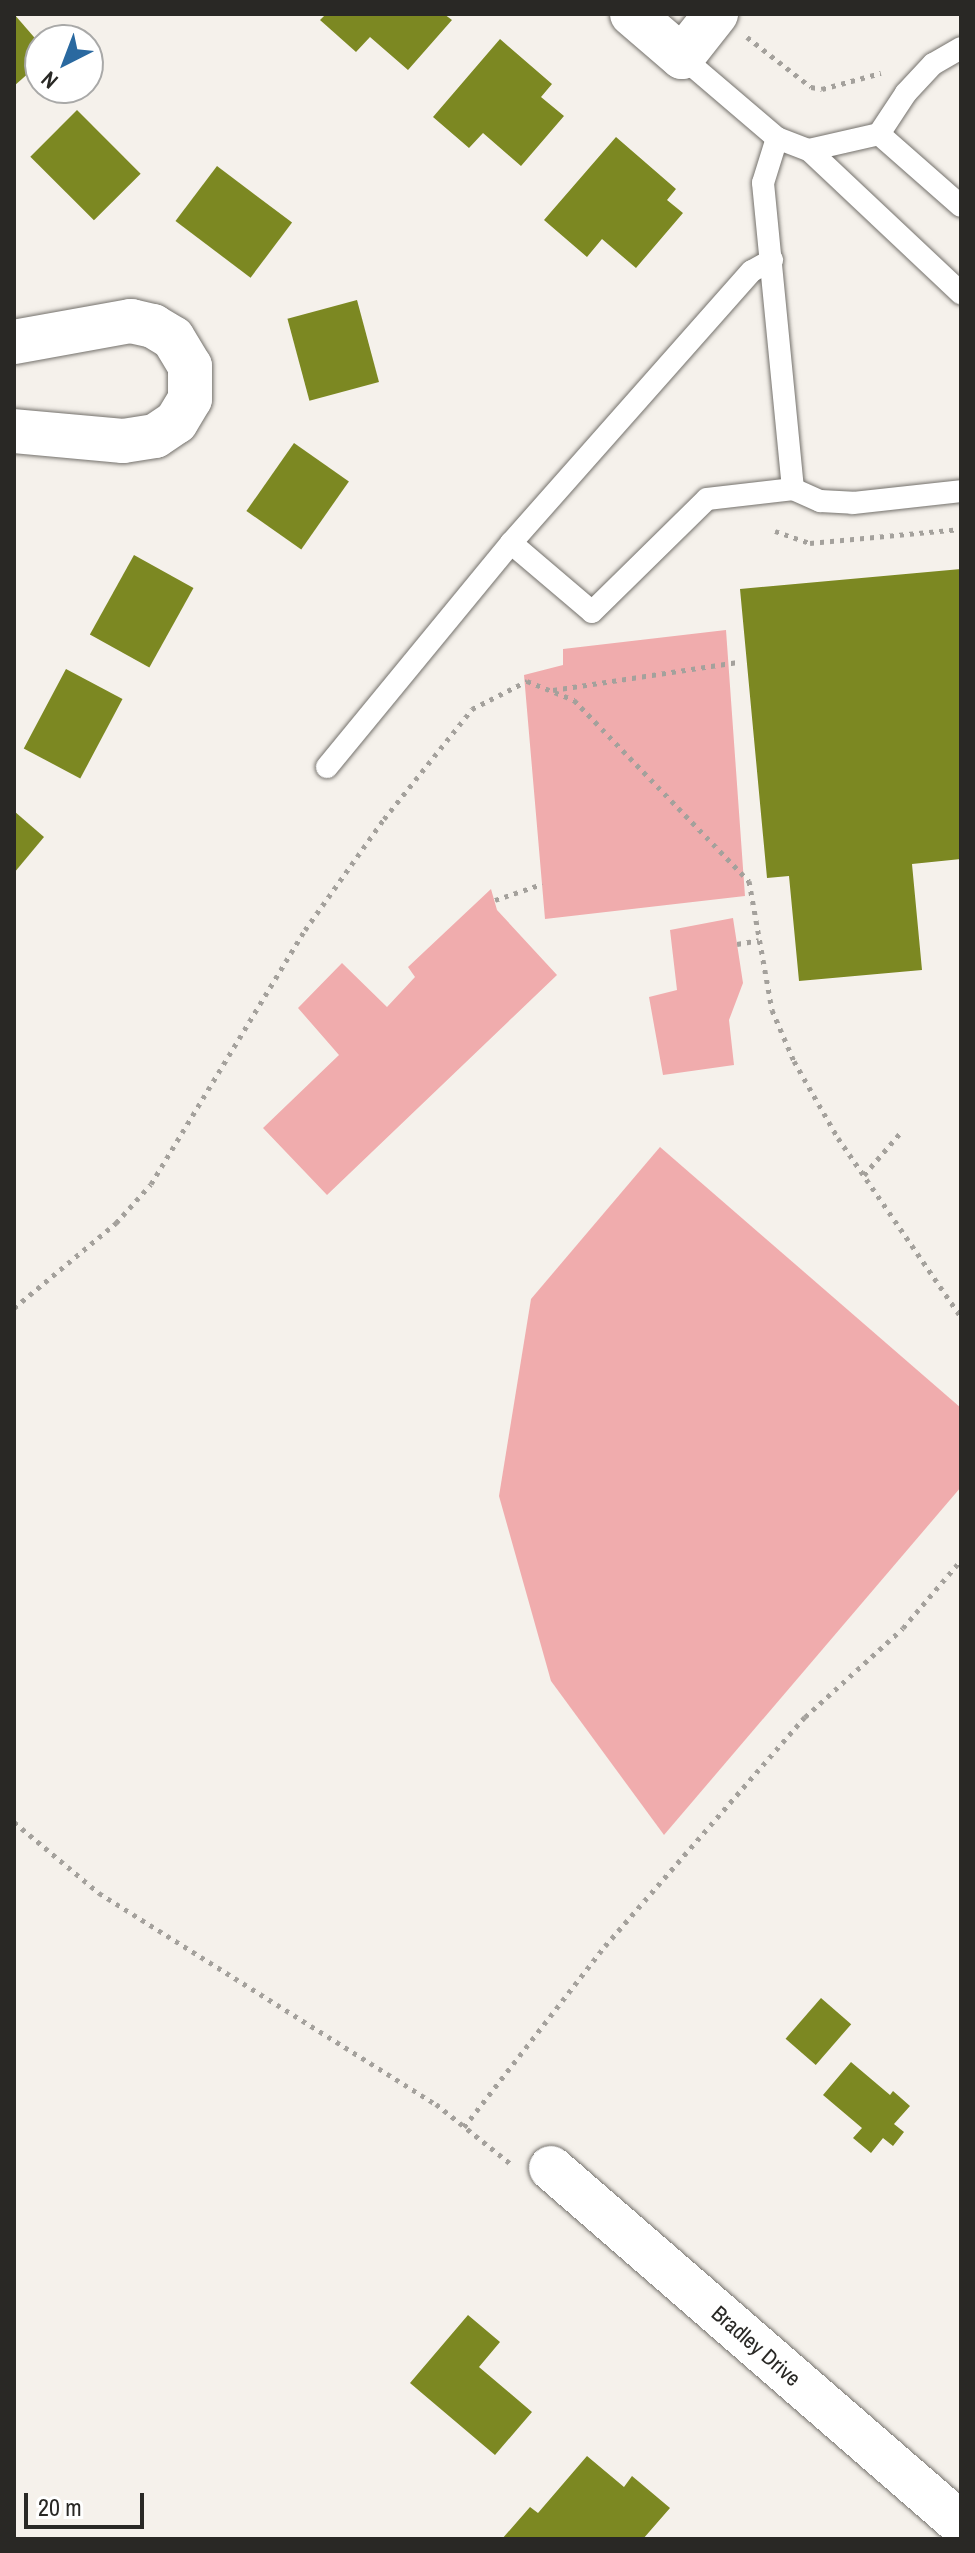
<!DOCTYPE html>
<html>
<head>
<meta charset="utf-8">
<style>
  body { margin:0 }
  #map { position:relative; width:975px; height:2553px; overflow:hidden; background:#f5f1eb; font-family:"Archivo Narrow",sans-serif }
  div>[style] { position:absolute }
  [style*='--x'] { left:calc(var(--x)*1px); top:calc(var(--y)*1px); width:calc(var(--w)*1px); rotate:calc(var(--a)*1deg) }
  .green>* { inset:0; background:#f0acad }
  .building>* { inset:0; background:#7c8822; transform-origin:0 0 }
  .path>* { height:5px; margin-top:-2.5px; transform-origin:0; background:repeating-linear-gradient(90deg,#a4a19c 0 4px,transparent 0 10px) }
  .roads { filter:drop-shadow(0 0 2px #74716c) drop-shadow(0 0 2px #74716c) }
  .lane>* { height:22px; margin:-11px; padding:0 11px; transform-origin:11px; border-radius:11px; background:#fff }
  .street>* { height:44px; margin:-22px; padding:0 22px; transform-origin:22px; border-radius:22px; background:#fff }
  span { translate:-50% -50%; white-space:nowrap; text-align:center; line-height:1.15; -webkit-text-stroke:6px #fff; paint-order:stroke }
  .street-label { font-size:22px; color:#292825 }
  .frame { position:absolute; inset:0; border:16px solid #292825; pointer-events:none }
  .north { position:absolute; left:24px; top:24px; width:80px; height:80px; box-sizing:border-box; background:#fff; border:2px solid #a9a9a8; border-radius:50%; rotate:222deg; font-size:22px; font-weight:700; line-height:32px; text-align:center; color:#292825 }
  .north::after { content:''; display:block; margin:auto; width:28px; height:36px; background:#2a69a0; clip-path:polygon(50% 0,100% 100%,50% 72%,0 100%) }
  .scale { position:absolute; left:24px; top:2493px; width:120px; height:36px; box-sizing:border-box; border:4px solid #292825; border-top:0; padding-left:10px; font-size:24px; line-height:28px; white-space:nowrap; color:#292825; -webkit-text-stroke:6px #fff; paint-order:stroke }
</style>
</head>
<body>
<div id="map">
  <div class="green">
    <i style="clip-path:polygon(726px 630px,745px 896px,545px 919px,524px 675px,563px 665px,563px 649px)"></i>
    <i style="clip-path:polygon(491px 889px,497px 910px,557px 975px,327px 1195px,263px 1128px,339px 1055px,298px 1008px,342px 963px,387px 1007px,415px 977px,408px 967px)"></i>
    <i style="clip-path:polygon(733px 918px,743px 983px,729px 1020px,734px 1065px,663px 1075px,649px 997px,677px 990px,670px 930px)"></i>
    <i style="clip-path:polygon(660px 1147px,961px 1408px,961px 1487px,664px 1835px,551px 1681px,499px 1496px,531px 1299px)"></i>
  </div>
  <div class="building">
    <i style="clip-path:polygon(14px 14px,40px 44px,40px 63px,14px 86px)"></i>
    <i style="clip-path:polygon(326px 14px,444px 14px,452px 20px,408px 70px,370px 37px,356px 52px,320px 20px)"></i>
    <i style="clip-path:polygon(500px 39px,552px 84px,541px 97px,564px 116px,521px 166px,483px 133px,469px 148px,433px 117px)"></i>
    <i style="left:77px;top:110px;width:90px;height:66px;rotate:45deg"></i>
    <i style="clip-path:polygon(616px 137px,676px 189px,667px 200px,683px 213px,636px 268px,602px 239px,587px 257px,544px 220px)"></i>
    <i style="left:217px;top:166px;width:94px;height:69px;rotate:37deg"></i>
    <i style="left:357px;top:300px;width:85px;height:72px;rotate:75deg"></i>
    <i style="left:294px;top:443px;width:67px;height:83px;rotate:35deg"></i>
    <i style="left:134px;top:555px;width:68px;height:91px;rotate:29deg"></i>
    <i style="clip-path:polygon(961px 569px,961px 859px,912px 864px,922px 970px,799px 981px,789px 876px,767px 878px,740px 589px)"></i>
    <i style="left:66px;top:669px;width:64px;height:90px;rotate:28deg"></i>
    <i style="clip-path:polygon(14px 811px,44px 837px,14px 873px)"></i>
    <i style="left:821px;top:1998px;width:40px;height:54px;rotate:41deg"></i>
    <i style="clip-path:polygon(851px 2062px,890px 2095px,893px 2091px,910px 2106px,894px 2124px,904px 2132px,893px 2146px,883px 2138px,871px 2153px,853px 2138px,862px 2128px,823px 2095px)"></i>
    <i style="clip-path:polygon(468px 2315px,500px 2342px,479px 2367px,532px 2412px,495px 2455px,410px 2383px)"></i>
    <i style="clip-path:polygon(587px 2456px,624px 2487px,632px 2476px,670px 2508px,643px 2539px,502px 2539px,530px 2507px,538px 2513px)"></i>
  </div>
  <div class="path">
    <i style="--x:747;--y:37;--w:81;--a:38"></i>
    <i style="--x:811;--y:87;--w:11;--a:10"></i>
    <i style="--x:822;--y:89;--w:61;--a:-15.2"></i>
    <i style="--x:775;--y:531;--w:37;--a:19"></i>
    <i style="--x:810;--y:543;--w:152;--a:-5.3"></i>
    <i style="--x:553;--y:690;--w:187;--a:-8.6"></i>
    <i style="--x:495;--y:900;--w:50;--a:-18.8"></i>
    <i style="--x:737;--y:944;--w:22;--a:-10"></i>
    <i style="--x:864;--y:1175;--w:57;--a:-49.3"></i>
    <i style="--x:14;--y:1308;--w:133;--a:-39.8"></i>
    <i style="--x:116;--y:1223;--w:52;--a:-48.1"></i>
    <i style="--x:151;--y:1184;--w:297;--a:-58.8"></i>
    <i style="--x:305;--y:930;--w:136;--a:-54.6"></i>
    <i style="--x:384;--y:819;--w:141;--a:-51.3"></i>
    <i style="--x:472;--y:709;--w:62;--a:-27"></i>
    <i style="--x:527;--y:681;--w:51;--a:22"></i>
    <i style="--x:574;--y:700;--w:252;--a:46"></i>
    <i style="--x:749;--y:881;--w:131;--a:79.9"></i>
    <i style="--x:772;--y:1010;--w:56;--a:66.7"></i>
    <i style="--x:794;--y:1061;--w:89;--a:60.3"></i>
    <i style="--x:838;--y:1138;--w:217;--a:55.5"></i>
    <i style="--x:14;--y:1822;--w:111;--a:39.9"></i>
    <i style="--x:99;--y:1893;--w:398;--a:32.1"></i>
    <i style="--x:436;--y:2104;--w:96;--a:38.7"></i>
    <i style="--x:464;--y:2127;--w:229;--a:-52.1"></i>
    <i style="--x:605;--y:1946;--w:304;--a:-48.9"></i>
    <i style="--x:805;--y:1717;--w:132;--a:-42.2"></i>
    <i style="--x:903;--y:1628;--w:89;--a:-49.5"></i>
  </div>
  <div class="roads">
    <div class="lane">
      <i style="--x:961;--y:48;--w:32;--a:150"></i>
      <i style="--x:933;--y:64;--w:40;--a:133"></i>
      <i style="--x:906;--y:93;--w:49;--a:123.4"></i>
      <i style="--x:879;--y:134;--w:109;--a:41.3"></i>
      <i style="--x:682;--y:57;--w:125;--a:40.5"></i>
      <i style="--x:777;--y:138;--w:34;--a:21"></i>
      <i style="--x:809;--y:150;--w:72;--a:-12.9"></i>
      <i style="--x:777;--y:138;--w:47;--a:107.3"></i>
      <i style="--x:763;--y:183;--w:307;--a:84.4"></i>
      <i style="--x:793;--y:489;--w:30;--a:24"></i>
      <i style="--x:820;--y:501;--w:33;--a:3"></i>
      <i style="--x:853;--y:503;--w:109;--a:-6.3"></i>
      <i style="--x:809;--y:150;--w:209;--a:43.3"></i>
      <i style="--x:511;--y:543;--w:106;--a:40.4"></i>
      <i style="--x:592;--y:612;--w:161;--a:-44.5"></i>
      <i style="--x:707;--y:499;--w:87;--a:-6.6"></i>
      <i style="--x:327;--y:767;--w:290;--a:-50.6"></i>
      <i style="--x:511;--y:543;--w:363;--a:-48.5"></i>
      <i style="--x:752;--y:271;--w:23;--a:-29"></i>
    </div>
    <div class="street">
      <i style="--x:632;--y:14;--w:66;--a:40.7"></i>
      <i style="--x:682;--y:57;--w:55;--a:-51.7"></i>
      <i style="--x:14;--y:342;--w:119;--a:-10.2"></i>
      <i style="--x:131;--y:321;--w:23;--a:13"></i>
      <i style="--x:153;--y:326;--w:23;--a:31"></i>
      <i style="--x:173;--y:338;--w:33;--a:59"></i>
      <i style="--x:190;--y:366;--w:33;--a:90"></i>
      <i style="--x:190;--y:399;--w:27;--a:121"></i>
      <i style="--x:176;--y:422;--w:25;--a:146"></i>
      <i style="--x:155;--y:436;--w:32;--a:171"></i>
      <i style="--x:123;--y:441;--w:109;--a:-174.8"></i>
      <i style="--x:551;--y:2168;--w:543;--a:40.97"></i>
    </div>
  </div>
  <div class="street-label">
    <span style="left:756px;top:2346px;rotate:41deg">Bradley Drive</span>
  </div>
  <div class="frame"></div>
  <div class="north">N</div>
  <div class="scale">20 m</div>
</div>
</body>
</html>
